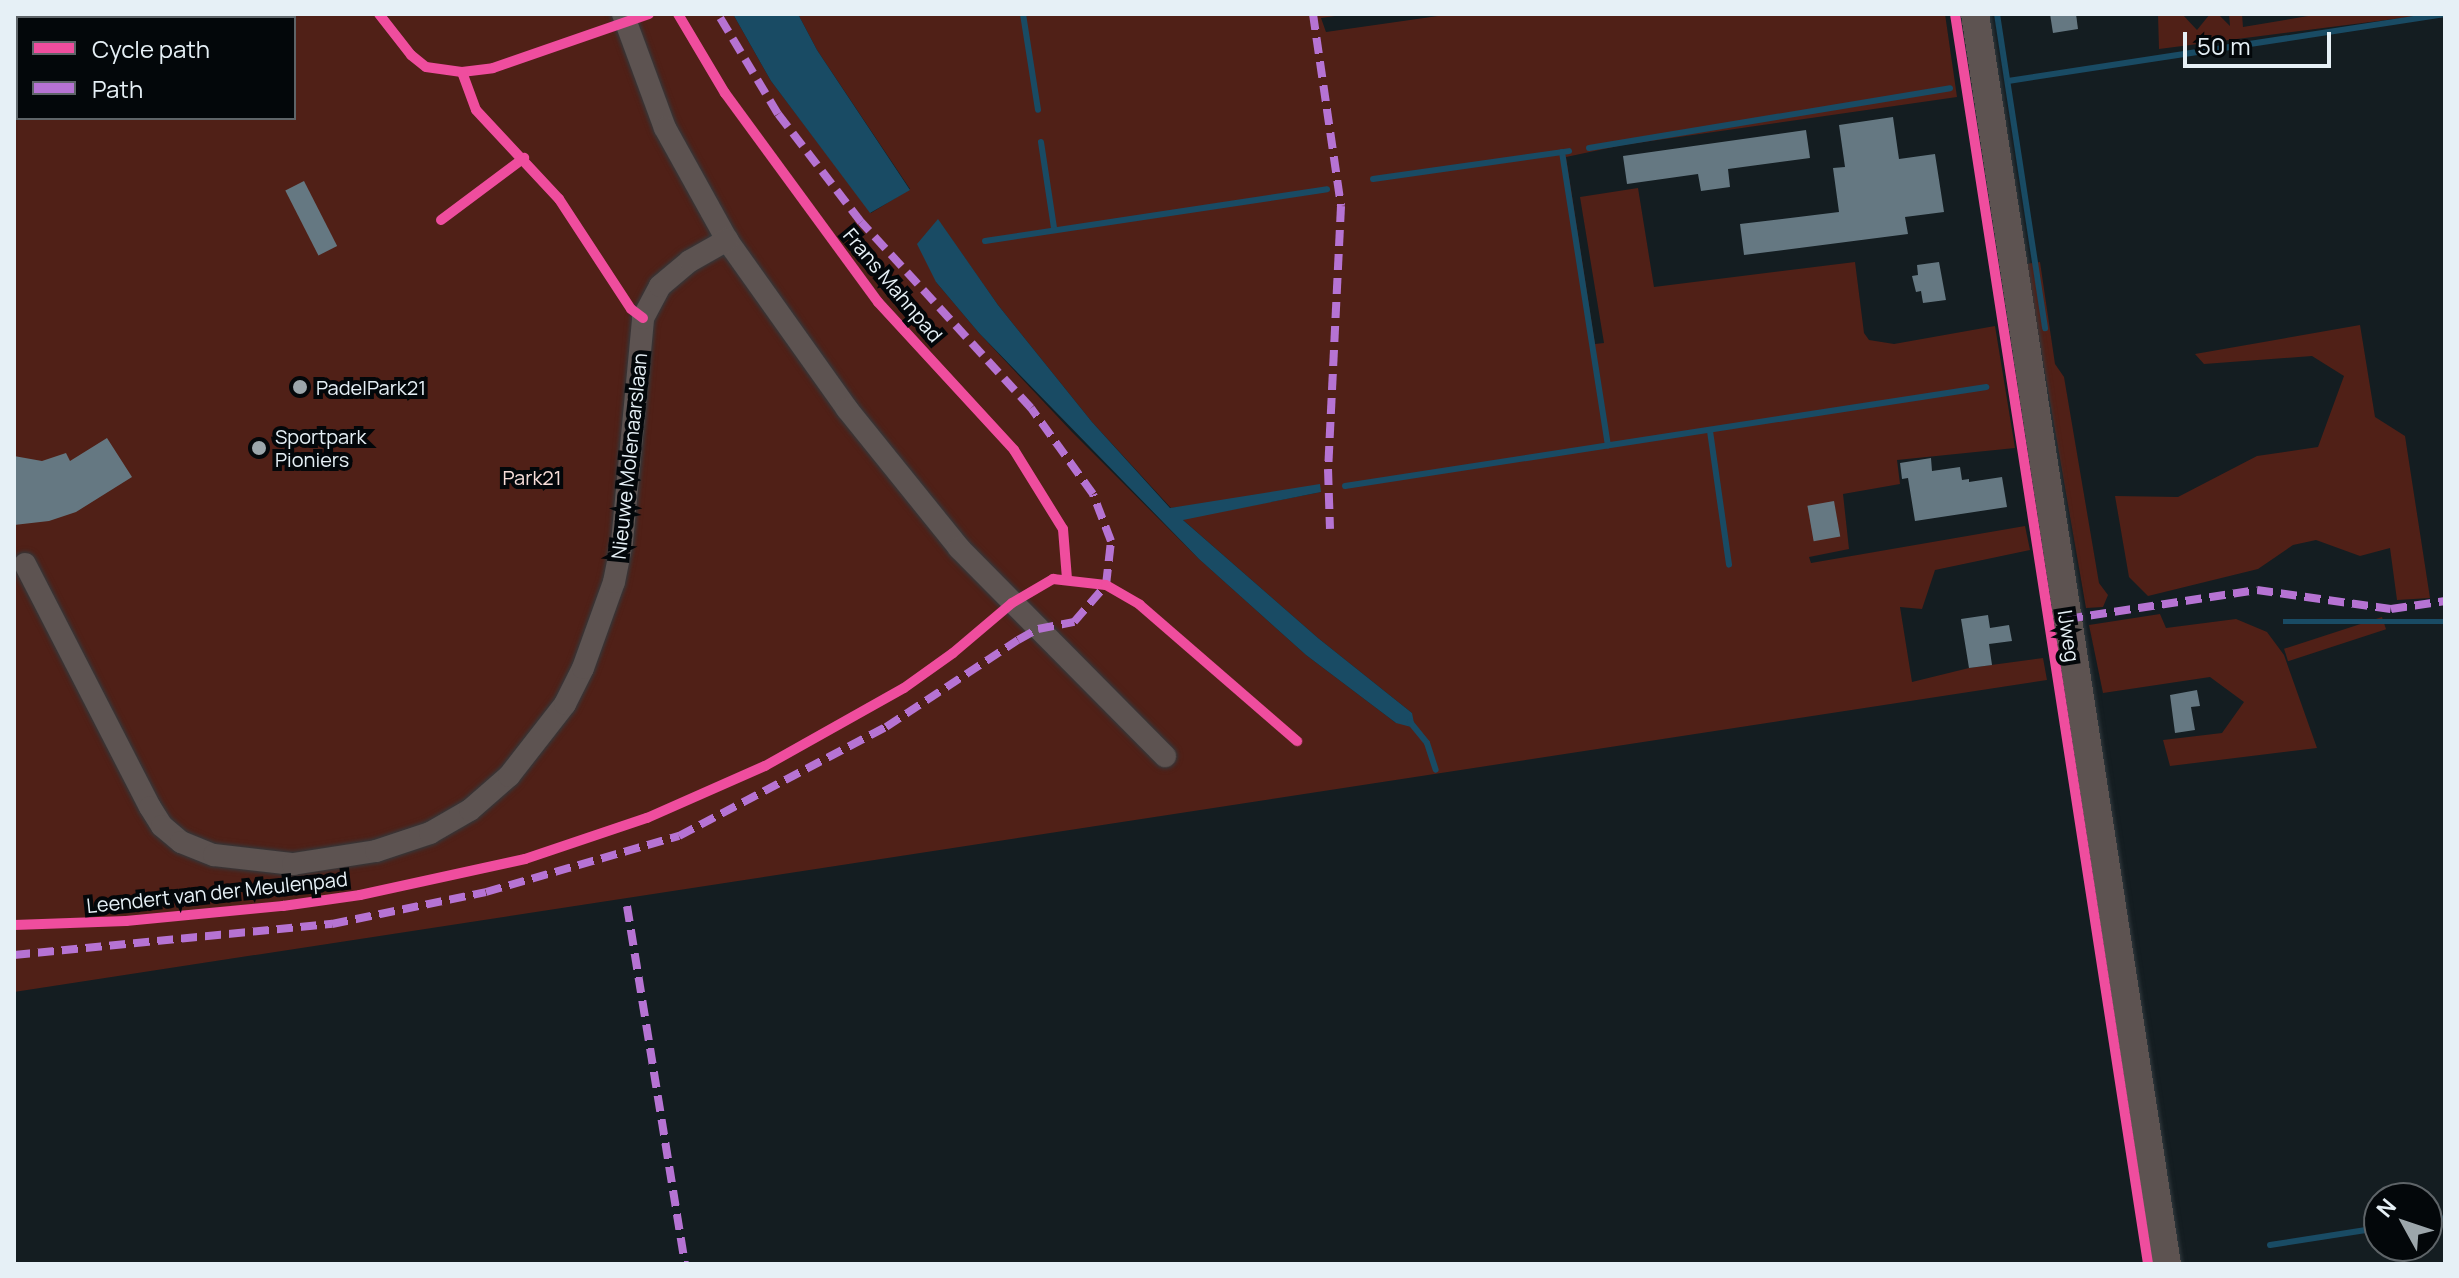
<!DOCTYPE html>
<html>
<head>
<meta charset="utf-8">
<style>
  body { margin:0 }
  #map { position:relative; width:2459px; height:1278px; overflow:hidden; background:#141d21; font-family:Manrope,sans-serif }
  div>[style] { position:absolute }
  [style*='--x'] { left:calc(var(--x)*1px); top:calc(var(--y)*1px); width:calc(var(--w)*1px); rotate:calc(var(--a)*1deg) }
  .green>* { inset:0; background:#502017; transform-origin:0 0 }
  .water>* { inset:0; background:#194b64; transform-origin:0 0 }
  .stream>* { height:6px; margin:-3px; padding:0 3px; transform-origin:3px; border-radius:3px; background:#194b64 }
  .building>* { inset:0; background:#657882; transform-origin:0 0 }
  .roads { filter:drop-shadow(0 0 2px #323a3e) drop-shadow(0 0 2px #323a3e) }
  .minor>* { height:22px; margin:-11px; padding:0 11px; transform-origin:11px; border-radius:11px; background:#5d5351 }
  .tertiary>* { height:28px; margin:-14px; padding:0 14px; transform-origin:14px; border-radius:14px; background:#5d5351 }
  .quiet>* { height:8px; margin-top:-4px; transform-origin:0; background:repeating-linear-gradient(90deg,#b673d3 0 16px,transparent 0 24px) }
  .cycleway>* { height:10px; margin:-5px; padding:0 5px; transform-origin:5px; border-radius:5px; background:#ef4d9e }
  .dots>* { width:22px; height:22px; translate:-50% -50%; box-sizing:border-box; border:4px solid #03070a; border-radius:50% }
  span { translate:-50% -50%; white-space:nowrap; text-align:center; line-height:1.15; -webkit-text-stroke:8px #03070a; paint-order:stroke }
  .street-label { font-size:20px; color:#e6f0f6 }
  .poi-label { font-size:20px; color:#e6f0f6 }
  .left { translate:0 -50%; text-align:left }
  .park-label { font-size:20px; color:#f7ddd8 }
  .frame { position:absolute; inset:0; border:16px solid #e6f0f6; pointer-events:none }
  .legend { position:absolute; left:16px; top:16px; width:280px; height:104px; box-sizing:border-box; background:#03070a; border:2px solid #5e6468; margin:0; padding:10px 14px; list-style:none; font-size:24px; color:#e6f0f6 }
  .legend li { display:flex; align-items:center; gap:16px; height:40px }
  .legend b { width:40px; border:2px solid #5e6468 }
  .north { position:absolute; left:2363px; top:1182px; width:80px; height:80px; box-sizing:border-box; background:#03070a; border:2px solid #5e6468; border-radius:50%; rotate:310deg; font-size:22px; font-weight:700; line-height:32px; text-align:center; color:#e6f0f6 }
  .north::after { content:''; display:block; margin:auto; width:28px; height:36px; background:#9ca6ab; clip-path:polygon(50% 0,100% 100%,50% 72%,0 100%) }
  .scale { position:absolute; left:2183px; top:32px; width:148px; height:36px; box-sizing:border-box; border:4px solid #e6f0f6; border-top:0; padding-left:10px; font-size:24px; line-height:28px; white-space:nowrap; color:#e6f0f6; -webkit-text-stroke:6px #03070a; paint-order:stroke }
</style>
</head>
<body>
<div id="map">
  <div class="green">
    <i style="clip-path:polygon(evenodd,14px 14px,733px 14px,771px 81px,871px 213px,910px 189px,817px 50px,798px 14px,1349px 14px,1321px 18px,1326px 32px,1452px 14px,1945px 14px,1957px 97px,1623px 145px,1566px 157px,1595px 344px,1604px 343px,1580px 197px,1638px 188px,1654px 287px,1855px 262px,1864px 333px,1869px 340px,1894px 344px,1995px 326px,2015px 448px,1897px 460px,1900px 484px,1843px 494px,1849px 549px,1809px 557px,1811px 563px,2025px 526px,2030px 550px,1935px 570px,1922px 609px,1900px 607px,1912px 682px,1969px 668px,2043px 658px,2047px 680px,14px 992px,14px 14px,18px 18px,294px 18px,294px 118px,18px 118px,18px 18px,14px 14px,938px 220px,998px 305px,1092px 422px,1171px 508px,1321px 492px,1182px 519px,1318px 638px,1412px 713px,1396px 723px,1306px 655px,1199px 559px,1072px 432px,979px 333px,936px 282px,938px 220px)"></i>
    <i style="clip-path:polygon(2158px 14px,2182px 14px,2197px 30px,2210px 14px,2218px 14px,2230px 26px,2229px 14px,2242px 14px,2243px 27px,2320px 14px,2433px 14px,2159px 49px)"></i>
    <i style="clip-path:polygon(2040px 262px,2055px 364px,2064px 377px,2099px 583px,2108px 595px,2103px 607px,2086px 608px,2026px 264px)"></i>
    <i style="clip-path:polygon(2360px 325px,2375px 417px,2405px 436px,2430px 598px,2397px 600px,2390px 548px,2360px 556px,2316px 540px,2293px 545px,2258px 569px,2148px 596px,2129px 577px,2115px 496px,2178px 497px,2257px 456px,2318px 447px,2344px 376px,2312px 356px,2204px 364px,2195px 354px)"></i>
    <i style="clip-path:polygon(2160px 614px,2166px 628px,2236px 619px,2267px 632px,2284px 655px,2317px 748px,2170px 766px,2163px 740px,2222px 733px,2244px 702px,2210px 677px,2103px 693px,2089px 625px)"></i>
    <i style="left:2382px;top:617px;width:13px;height:103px;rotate:72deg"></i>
  </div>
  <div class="water">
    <i style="clip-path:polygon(733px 14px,798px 14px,817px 50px,910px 190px,870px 213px,771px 81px)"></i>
    <i style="clip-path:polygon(938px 219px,998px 305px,1092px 422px,1170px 508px,1320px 484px,1321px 492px,1183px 520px,1318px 638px,1412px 713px,1415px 728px,1396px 723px,1306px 655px,1199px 559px,979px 333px,936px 282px,917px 244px)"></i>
    <i style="left:2445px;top:619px;width:5px;height:162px;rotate:90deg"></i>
  </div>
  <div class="stream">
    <i style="--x:1023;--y:14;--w:97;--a:81.1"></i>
    <i style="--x:1997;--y:14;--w:318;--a:81.3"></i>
    <i style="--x:2008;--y:81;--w:442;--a:-8.7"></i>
    <i style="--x:1041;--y:142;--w:87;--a:81.4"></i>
    <i style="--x:1589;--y:148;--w:366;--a:-9.4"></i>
    <i style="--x:1562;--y:152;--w:297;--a:81.1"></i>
    <i style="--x:1373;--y:179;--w:198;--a:-8.1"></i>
    <i style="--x:985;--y:241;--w:346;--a:-8.6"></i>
    <i style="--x:1710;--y:431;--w:135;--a:81.9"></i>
    <i style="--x:1345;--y:486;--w:649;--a:-8.78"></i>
    <i style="--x:1410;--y:722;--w:27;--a:51"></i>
    <i style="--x:1427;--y:743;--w:28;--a:72"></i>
    <i style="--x:2427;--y:1221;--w:18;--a:-9"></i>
    <i style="--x:2270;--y:1245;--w:110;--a:-8.9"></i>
  </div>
  <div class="building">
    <i style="clip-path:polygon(2050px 14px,2076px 14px,2078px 29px,2053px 33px)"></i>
    <i style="clip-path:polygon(1893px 117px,1899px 159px,1935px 154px,1944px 212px,1905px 217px,1908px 234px,1744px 255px,1740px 224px,1839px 212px,1833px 168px,1845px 167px,1839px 125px)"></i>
    <i style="clip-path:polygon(1806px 130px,1810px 158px,1728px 169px,1730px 187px,1701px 191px,1698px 174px,1627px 184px,1623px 156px)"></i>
    <i style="left:304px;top:181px;width:73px;height:21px;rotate:63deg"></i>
    <i style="clip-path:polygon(1939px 262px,1946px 300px,1923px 303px,1921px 291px,1916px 292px,1912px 276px,1918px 275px,1917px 265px)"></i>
    <i style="clip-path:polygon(107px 438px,132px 477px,76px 512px,49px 521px,14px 525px,14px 456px,42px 461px,66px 453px,70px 461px)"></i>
    <i style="clip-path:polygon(1931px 458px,1932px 471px,1960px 467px,1962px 480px,1969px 479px,1969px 482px,2002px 477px,2007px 507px,1915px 521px,1908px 478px,1902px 479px,1900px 463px)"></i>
    <i style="left:1834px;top:501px;width:36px;height:27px;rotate:80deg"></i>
    <i style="clip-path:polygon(1988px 615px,1990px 628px,2009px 625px,2012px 641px,1989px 644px,1992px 665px,1969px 668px,1961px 619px)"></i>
    <i style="clip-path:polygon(2197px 690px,2200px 706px,2191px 707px,2195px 730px,2175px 733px,2170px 695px)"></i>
  </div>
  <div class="roads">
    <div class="minor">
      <i style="--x:623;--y:14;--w:121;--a:69.8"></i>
      <i style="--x:665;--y:128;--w:128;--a:61"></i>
      <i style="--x:727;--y:240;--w:207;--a:54.6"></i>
      <i style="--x:847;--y:409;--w:179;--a:51.1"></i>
      <i style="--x:959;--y:548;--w:293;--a:45.3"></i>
      <i style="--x:25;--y:564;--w:273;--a:62.8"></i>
      <i style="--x:150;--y:807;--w:22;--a:58"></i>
      <i style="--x:162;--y:826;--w:25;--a:40"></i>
      <i style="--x:181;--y:842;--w:35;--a:22"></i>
      <i style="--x:214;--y:855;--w:80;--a:6.5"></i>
      <i style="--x:293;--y:864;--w:84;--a:-8.9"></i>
      <i style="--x:376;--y:851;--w:57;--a:-18.4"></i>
      <i style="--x:430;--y:833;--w:46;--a:-29.9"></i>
      <i style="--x:470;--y:810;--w:52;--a:-41.1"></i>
      <i style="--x:509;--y:776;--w:91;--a:-52.1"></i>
      <i style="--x:565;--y:704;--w:40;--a:-63.4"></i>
      <i style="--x:583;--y:668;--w:91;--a:-70.2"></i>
      <i style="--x:614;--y:582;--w:41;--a:-78.7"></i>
      <i style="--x:622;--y:542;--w:225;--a:-84.6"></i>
      <i style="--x:643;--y:318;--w:36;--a:-62"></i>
      <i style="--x:660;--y:286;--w:39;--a:-40"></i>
      <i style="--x:690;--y:261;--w:43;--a:-29.6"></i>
    </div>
    <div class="tertiary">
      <i style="--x:1975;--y:14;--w:1265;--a:81.27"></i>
    </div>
  </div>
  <div class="quiet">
    <i style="--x:1313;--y:14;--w:194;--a:81.7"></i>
    <i style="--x:1341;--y:206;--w:263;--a:92.8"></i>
    <i style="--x:1328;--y:469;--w:60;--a:88.1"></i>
    <i style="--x:2067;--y:619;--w:192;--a:-8.7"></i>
    <i style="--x:2257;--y:590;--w:135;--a:8.1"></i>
    <i style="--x:2391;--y:609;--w:55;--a:-8.4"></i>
    <i style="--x:627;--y:906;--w:363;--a:80.8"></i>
    <i style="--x:14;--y:955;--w:320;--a:-5.6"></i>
    <i style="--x:332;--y:924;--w:157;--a:-11.7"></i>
    <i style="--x:486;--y:892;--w:201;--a:-16.2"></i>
    <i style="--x:679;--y:836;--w:234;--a:-27.8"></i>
    <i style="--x:886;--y:727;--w:158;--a:-33.4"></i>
    <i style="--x:1018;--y:640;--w:23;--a:-29"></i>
    <i style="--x:1038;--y:629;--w:37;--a:-11"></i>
    <i style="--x:1074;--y:622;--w:49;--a:-49.1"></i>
    <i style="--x:1106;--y:585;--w:44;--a:-83.5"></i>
    <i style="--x:1111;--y:541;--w:50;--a:-111"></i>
    <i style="--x:1093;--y:494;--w:106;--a:-125.8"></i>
    <i style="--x:1031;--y:408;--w:252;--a:-132.4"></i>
    <i style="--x:861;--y:222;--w:136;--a:-127.5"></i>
    <i style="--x:778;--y:114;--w:117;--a:-121"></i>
  </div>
  <div class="cycleway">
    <i style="--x:379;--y:14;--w:52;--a:52"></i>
    <i style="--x:411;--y:55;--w:19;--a:39"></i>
    <i style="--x:426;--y:67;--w:36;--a:8"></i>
    <i style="--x:462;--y:72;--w:31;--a:-7"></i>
    <i style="--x:493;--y:68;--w:165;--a:-19.1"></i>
    <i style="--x:678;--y:14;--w:92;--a:59.3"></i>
    <i style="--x:725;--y:93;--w:259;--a:53.8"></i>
    <i style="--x:878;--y:302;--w:201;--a:47.4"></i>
    <i style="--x:1014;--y:450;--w:93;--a:58.2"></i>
    <i style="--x:1063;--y:529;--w:50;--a:85.4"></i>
    <i style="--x:1955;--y:14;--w:1265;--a:81.22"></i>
    <i style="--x:462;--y:72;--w:40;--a:69.8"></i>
    <i style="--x:476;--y:110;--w:122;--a:47"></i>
    <i style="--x:559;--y:199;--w:131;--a:56.8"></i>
    <i style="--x:631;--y:309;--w:15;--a:37"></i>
    <i style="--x:441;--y:220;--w:104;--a:-36.8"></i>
    <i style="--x:14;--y:925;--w:112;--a:-2"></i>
    <i style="--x:126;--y:921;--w:158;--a:-5.5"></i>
    <i style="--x:283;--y:906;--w:78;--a:-8.1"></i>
    <i style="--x:360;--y:895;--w:169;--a:-12.3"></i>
    <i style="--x:525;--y:859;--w:129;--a:-18.6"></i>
    <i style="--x:647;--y:818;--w:129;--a:-23.8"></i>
    <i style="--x:765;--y:766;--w:159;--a:-29.3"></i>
    <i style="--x:904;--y:688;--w:60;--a:-35.5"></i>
    <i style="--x:953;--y:653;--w:77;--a:-40.3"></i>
    <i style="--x:1012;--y:603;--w:48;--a:-30.3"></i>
    <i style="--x:1053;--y:579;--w:53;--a:6.5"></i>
    <i style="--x:1106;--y:585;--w:39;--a:30"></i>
    <i style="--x:1140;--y:605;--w:208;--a:40.9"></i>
  </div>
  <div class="dots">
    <i style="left:300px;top:387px;background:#9ca6ab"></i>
    <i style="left:259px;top:448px;background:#9ca6ab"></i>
  </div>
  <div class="street-label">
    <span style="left:893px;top:285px;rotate:50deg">Frans Mahnpad</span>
    <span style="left:629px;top:456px;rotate:-84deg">Nieuwe Molenaarslaan</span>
    <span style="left:2069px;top:636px;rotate:81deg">IJweg</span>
    <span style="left:217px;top:892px;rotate:-6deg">Leendert van der Meulenpad</span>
  </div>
  <div class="poi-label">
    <span class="left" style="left:316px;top:387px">PadelPark21</span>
    <span class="left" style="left:275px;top:448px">Sportpark<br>Pioniers</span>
  </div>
  <div class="park-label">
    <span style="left:532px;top:477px">Park21</span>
  </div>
  <div class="frame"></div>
  <ul class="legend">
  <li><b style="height:10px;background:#ef4d9e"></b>Cycle path</li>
  <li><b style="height:10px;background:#b673d3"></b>Path</li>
  </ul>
  <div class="north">N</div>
  <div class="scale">50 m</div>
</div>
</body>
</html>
